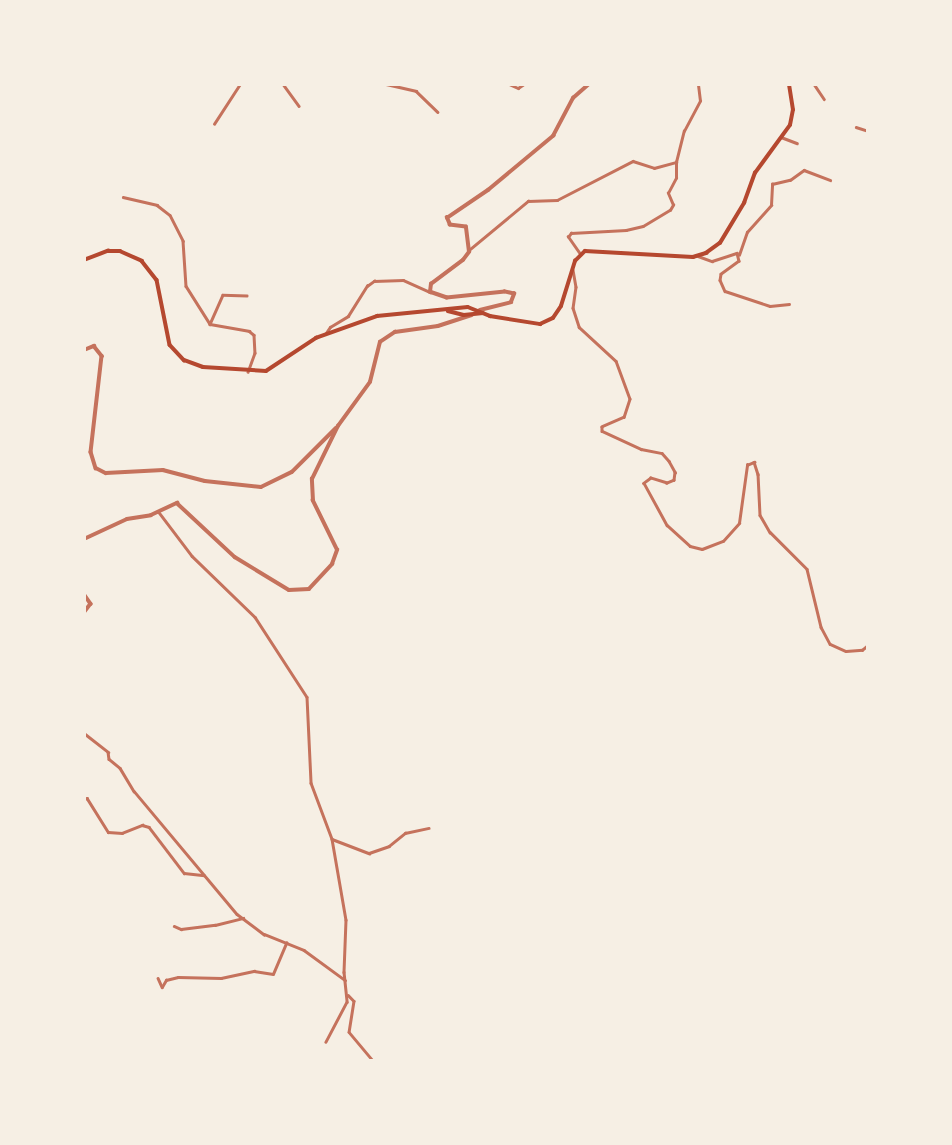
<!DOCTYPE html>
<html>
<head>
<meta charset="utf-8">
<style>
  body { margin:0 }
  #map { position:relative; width:952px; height:1145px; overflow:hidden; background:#f6efe4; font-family:Poppins,sans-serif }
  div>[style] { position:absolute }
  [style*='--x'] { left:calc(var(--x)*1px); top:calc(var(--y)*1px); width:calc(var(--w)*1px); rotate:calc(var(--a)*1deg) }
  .minor>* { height:2.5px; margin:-1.25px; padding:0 1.25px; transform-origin:1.25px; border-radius:1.25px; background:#c5725c }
  .tertiary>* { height:3.5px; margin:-1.75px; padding:0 1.75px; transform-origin:1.75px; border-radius:1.75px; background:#c5725c }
  .secondary>* { height:3.5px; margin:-1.75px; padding:0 1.75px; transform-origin:1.75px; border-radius:1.75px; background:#b5482f }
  span { translate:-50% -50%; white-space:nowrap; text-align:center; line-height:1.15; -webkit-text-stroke:6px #f6efe4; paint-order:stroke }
  .frame { position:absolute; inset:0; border:86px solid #f6efe4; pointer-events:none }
</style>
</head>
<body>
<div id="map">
  <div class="minor">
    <i style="--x:283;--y:84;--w:27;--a:54"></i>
    <i style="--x:386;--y:84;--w:31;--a:13"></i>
    <i style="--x:416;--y:91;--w:30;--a:44"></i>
    <i style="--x:509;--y:84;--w:10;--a:24"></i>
    <i style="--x:518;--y:88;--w:7;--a:-34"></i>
    <i style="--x:814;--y:84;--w:18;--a:56"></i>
    <i style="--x:214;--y:124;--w:48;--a:-57"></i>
    <i style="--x:856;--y:127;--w:13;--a:18"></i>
    <i style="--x:781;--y:137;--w:17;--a:21"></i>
    <i style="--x:123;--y:197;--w:35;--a:13"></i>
    <i style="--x:157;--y:205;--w:16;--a:38"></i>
    <i style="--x:170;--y:215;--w:29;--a:63"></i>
    <i style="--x:183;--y:241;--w:45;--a:86.2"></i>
    <i style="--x:186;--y:286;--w:45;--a:57.7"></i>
    <i style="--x:469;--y:250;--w:77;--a:-39.7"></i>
    <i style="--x:528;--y:201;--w:29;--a:-2"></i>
    <i style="--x:557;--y:200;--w:85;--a:-27.2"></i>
    <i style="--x:633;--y:161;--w:22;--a:18"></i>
    <i style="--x:654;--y:168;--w:23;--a:-15"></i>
    <i style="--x:676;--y:162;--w:32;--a:-76"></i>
    <i style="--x:684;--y:131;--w:34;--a:-62"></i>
    <i style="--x:700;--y:101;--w:17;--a:-97"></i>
    <i style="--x:580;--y:254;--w:21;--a:-125"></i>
    <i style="--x:568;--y:237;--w:5;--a:-53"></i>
    <i style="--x:571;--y:233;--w:55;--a:-3.1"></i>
    <i style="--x:626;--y:230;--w:17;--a:-13"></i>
    <i style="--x:643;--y:226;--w:31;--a:-31"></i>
    <i style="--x:670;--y:210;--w:6;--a:-59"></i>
    <i style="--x:673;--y:205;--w:13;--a:-113"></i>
    <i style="--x:668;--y:193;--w:17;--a:-62"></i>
    <i style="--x:676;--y:178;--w:16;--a:-90"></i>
    <i style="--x:739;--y:255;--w:24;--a:-71"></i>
    <i style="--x:747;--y:232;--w:36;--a:-48"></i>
    <i style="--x:771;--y:205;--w:21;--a:-87"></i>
    <i style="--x:772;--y:184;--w:18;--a:-13"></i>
    <i style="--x:790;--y:180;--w:17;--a:-36"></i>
    <i style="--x:804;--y:170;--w:28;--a:21"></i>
    <i style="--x:698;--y:256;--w:15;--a:20"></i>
    <i style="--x:712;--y:261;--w:26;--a:-18"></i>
    <i style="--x:737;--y:253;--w:8;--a:76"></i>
    <i style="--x:739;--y:261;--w:22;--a:144"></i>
    <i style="--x:721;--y:274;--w:6;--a:99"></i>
    <i style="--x:720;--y:280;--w:12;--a:66"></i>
    <i style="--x:725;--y:291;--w:47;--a:18.4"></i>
    <i style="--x:770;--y:306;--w:19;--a:-6"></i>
    <i style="--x:573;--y:270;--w:17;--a:80"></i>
    <i style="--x:576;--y:287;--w:21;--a:98"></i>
    <i style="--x:573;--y:308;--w:20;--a:72"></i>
    <i style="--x:579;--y:327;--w:50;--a:42.6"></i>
    <i style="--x:616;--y:361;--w:40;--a:69.8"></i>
    <i style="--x:630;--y:399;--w:19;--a:108"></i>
    <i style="--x:624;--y:417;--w:24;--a:156"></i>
    <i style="--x:602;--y:427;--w:4;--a:90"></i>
    <i style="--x:602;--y:431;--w:43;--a:24.8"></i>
    <i style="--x:641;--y:449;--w:21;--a:11"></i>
    <i style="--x:662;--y:453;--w:11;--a:49"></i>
    <i style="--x:669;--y:461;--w:13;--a:61"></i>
    <i style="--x:675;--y:472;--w:8;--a:97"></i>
    <i style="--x:674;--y:480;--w:8;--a:157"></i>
    <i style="--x:667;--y:483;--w:17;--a:-163"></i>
    <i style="--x:651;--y:478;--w:9;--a:144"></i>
    <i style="--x:644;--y:483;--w:48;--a:61.3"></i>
    <i style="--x:667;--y:525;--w:31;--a:42"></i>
    <i style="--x:690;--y:546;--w:12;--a:14"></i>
    <i style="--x:702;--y:549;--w:22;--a:-21"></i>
    <i style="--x:723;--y:541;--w:24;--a:-48"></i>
    <i style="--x:739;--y:523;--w:59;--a:-82.1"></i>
    <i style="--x:747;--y:465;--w:8;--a:-23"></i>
    <i style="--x:754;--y:462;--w:13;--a:72"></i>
    <i style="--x:758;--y:474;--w:41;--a:87.2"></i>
    <i style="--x:760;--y:515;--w:20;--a:60"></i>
    <i style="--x:770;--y:532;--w:52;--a:45"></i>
    <i style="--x:807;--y:569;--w:60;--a:76.4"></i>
    <i style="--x:821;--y:627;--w:19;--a:62"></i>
    <i style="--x:830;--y:644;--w:17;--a:24"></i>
    <i style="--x:846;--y:651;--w:16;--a:-4"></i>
    <i style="--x:862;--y:650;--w:8;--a:-40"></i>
    <i style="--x:247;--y:296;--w:24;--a:-178"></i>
    <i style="--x:223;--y:295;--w:32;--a:114"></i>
    <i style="--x:210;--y:324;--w:40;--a:10"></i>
    <i style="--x:249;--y:331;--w:6;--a:39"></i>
    <i style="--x:254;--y:335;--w:18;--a:87"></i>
    <i style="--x:255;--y:353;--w:20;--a:110"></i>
    <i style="--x:326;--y:333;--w:7;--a:-56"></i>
    <i style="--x:330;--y:327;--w:21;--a:-31"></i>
    <i style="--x:348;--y:316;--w:36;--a:-58"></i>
    <i style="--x:367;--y:286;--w:9;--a:-36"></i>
    <i style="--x:374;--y:281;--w:29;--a:-2"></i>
    <i style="--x:403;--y:280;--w:30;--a:24"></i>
    <i style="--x:158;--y:511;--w:56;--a:52.9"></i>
    <i style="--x:192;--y:556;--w:88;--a:44.1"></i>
    <i style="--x:255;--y:617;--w:95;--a:57"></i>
    <i style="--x:307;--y:697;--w:86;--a:87.3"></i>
    <i style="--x:311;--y:783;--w:60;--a:69.4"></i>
    <i style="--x:332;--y:839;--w:82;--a:80.2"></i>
    <i style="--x:346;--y:920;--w:52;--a:92.2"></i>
    <i style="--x:344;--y:972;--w:30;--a:84"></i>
    <i style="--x:347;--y:1002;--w:45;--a:117.7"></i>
    <i style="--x:84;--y:733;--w:31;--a:38"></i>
    <i style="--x:108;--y:752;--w:7;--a:82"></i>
    <i style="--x:109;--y:759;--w:14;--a:39"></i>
    <i style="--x:120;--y:768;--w:27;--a:59"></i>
    <i style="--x:134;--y:791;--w:160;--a:50.1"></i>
    <i style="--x:237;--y:914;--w:34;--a:37"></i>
    <i style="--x:264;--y:934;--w:43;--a:21.8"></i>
    <i style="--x:304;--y:950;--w:51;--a:36.2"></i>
    <i style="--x:84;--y:799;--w:3;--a:-18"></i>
    <i style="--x:87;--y:798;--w:40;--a:58"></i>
    <i style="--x:108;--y:832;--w:14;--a:4"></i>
    <i style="--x:122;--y:833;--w:22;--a:-22"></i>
    <i style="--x:142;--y:825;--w:7;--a:16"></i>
    <i style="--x:149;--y:827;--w:58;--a:52.7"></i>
    <i style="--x:184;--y:873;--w:20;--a:6"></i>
    <i style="--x:332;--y:839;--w:40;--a:21"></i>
    <i style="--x:369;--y:853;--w:21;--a:-19"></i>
    <i style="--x:389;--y:846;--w:21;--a:-39"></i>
    <i style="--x:405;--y:833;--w:24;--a:-12"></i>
    <i style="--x:174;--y:926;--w:8;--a:23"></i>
    <i style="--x:181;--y:929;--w:34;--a:-7"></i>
    <i style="--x:215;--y:925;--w:29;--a:-14"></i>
    <i style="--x:158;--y:978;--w:10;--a:66"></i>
    <i style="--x:162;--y:987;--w:8;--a:-60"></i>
    <i style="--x:166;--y:980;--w:12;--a:-14"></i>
    <i style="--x:178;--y:977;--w:43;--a:1.3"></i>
    <i style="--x:221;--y:978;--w:34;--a:-12"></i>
    <i style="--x:254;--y:971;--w:19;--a:9"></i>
    <i style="--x:273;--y:974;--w:34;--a:-67"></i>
    <i style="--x:348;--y:995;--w:8;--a:45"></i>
    <i style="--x:354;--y:1001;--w:31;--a:99"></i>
    <i style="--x:349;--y:1032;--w:35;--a:50"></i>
  </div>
  <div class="tertiary">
    <i style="--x:480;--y:310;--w:32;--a:-14"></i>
    <i style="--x:511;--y:302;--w:9;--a:-69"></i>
    <i style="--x:514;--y:294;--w:9;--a:-167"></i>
    <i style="--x:505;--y:292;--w:58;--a:174.1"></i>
    <i style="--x:447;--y:298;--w:18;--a:-161"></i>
    <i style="--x:430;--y:292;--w:8;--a:-83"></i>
    <i style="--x:431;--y:284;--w:40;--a:-37"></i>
    <i style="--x:463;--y:260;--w:10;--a:-53"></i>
    <i style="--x:469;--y:252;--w:25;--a:-97"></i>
    <i style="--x:466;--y:227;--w:16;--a:-173"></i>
    <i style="--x:450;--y:225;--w:8;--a:-113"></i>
    <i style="--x:447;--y:218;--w:50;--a:-34.3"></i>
    <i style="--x:488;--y:190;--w:85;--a:-39.7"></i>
    <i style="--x:553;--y:136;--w:43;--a:-62.2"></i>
    <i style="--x:573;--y:98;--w:21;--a:-41"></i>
    <i style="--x:84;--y:350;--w:11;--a:-22"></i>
    <i style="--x:94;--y:346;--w:13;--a:51"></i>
    <i style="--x:102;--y:356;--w:97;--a:96.5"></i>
    <i style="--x:91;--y:452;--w:17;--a:73"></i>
    <i style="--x:96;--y:468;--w:11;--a:27"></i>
    <i style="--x:106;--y:473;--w:57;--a:-3"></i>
    <i style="--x:163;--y:470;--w:43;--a:14.7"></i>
    <i style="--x:205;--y:481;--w:56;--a:6.1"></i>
    <i style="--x:261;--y:487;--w:34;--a:-26"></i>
    <i style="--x:292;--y:472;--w:62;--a:-45"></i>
    <i style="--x:84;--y:539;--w:47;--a:-24.9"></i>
    <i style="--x:127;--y:519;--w:24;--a:-9"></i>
    <i style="--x:151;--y:515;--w:29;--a:-25"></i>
    <i style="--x:177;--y:503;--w:79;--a:43"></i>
    <i style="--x:235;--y:557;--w:63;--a:31.4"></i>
    <i style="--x:289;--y:590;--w:20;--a:-3"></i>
    <i style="--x:309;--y:589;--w:34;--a:-47"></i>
    <i style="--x:332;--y:564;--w:15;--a:-70"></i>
    <i style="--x:337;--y:550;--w:55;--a:-116.1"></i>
    <i style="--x:313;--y:501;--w:22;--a:-93"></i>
    <i style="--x:312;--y:479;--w:59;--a:-63.9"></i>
    <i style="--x:338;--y:426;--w:54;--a:-54"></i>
    <i style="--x:370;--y:382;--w:41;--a:-76"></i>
    <i style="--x:380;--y:342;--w:18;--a:-34"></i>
    <i style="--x:395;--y:332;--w:43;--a:-7.9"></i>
    <i style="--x:438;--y:326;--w:35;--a:-18"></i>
    <i style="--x:84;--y:594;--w:12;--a:55"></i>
    <i style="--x:91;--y:604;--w:11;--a:128"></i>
  </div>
  <div class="secondary">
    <i style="--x:84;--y:260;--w:26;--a:-21"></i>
    <i style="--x:108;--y:251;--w:12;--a:0"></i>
    <i style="--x:120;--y:251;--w:24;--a:24"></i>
    <i style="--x:142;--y:261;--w:24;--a:52"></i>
    <i style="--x:157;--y:280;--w:66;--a:78.7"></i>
    <i style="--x:170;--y:345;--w:21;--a:47"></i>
    <i style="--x:184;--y:360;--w:20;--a:20"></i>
    <i style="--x:203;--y:367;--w:63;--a:3.6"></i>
    <i style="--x:266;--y:371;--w:60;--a:-33.4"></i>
    <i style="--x:316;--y:338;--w:65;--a:-19.8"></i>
    <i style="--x:377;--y:316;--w:91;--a:-5.6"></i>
    <i style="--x:468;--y:307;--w:24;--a:22"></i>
    <i style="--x:490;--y:316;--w:51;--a:9.1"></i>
    <i style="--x:540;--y:324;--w:14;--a:-25"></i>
    <i style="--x:553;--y:318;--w:14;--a:-56"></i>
    <i style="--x:561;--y:306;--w:47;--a:-72.7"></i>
    <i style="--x:575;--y:261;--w:14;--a:-45"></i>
    <i style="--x:585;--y:251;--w:108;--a:3.2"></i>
    <i style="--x:693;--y:257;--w:14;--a:-17"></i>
    <i style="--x:706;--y:253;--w:17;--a:-36"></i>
    <i style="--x:720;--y:243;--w:47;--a:-59"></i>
    <i style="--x:744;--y:203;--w:32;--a:-70"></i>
    <i style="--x:755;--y:173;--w:59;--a:-53.9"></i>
    <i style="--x:790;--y:125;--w:15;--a:-79"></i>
    <i style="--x:793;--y:110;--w:26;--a:-99"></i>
    <i style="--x:448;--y:311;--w:16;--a:14"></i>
    <i style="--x:464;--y:315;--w:19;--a:-6"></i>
  </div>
  <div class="frame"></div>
</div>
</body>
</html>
